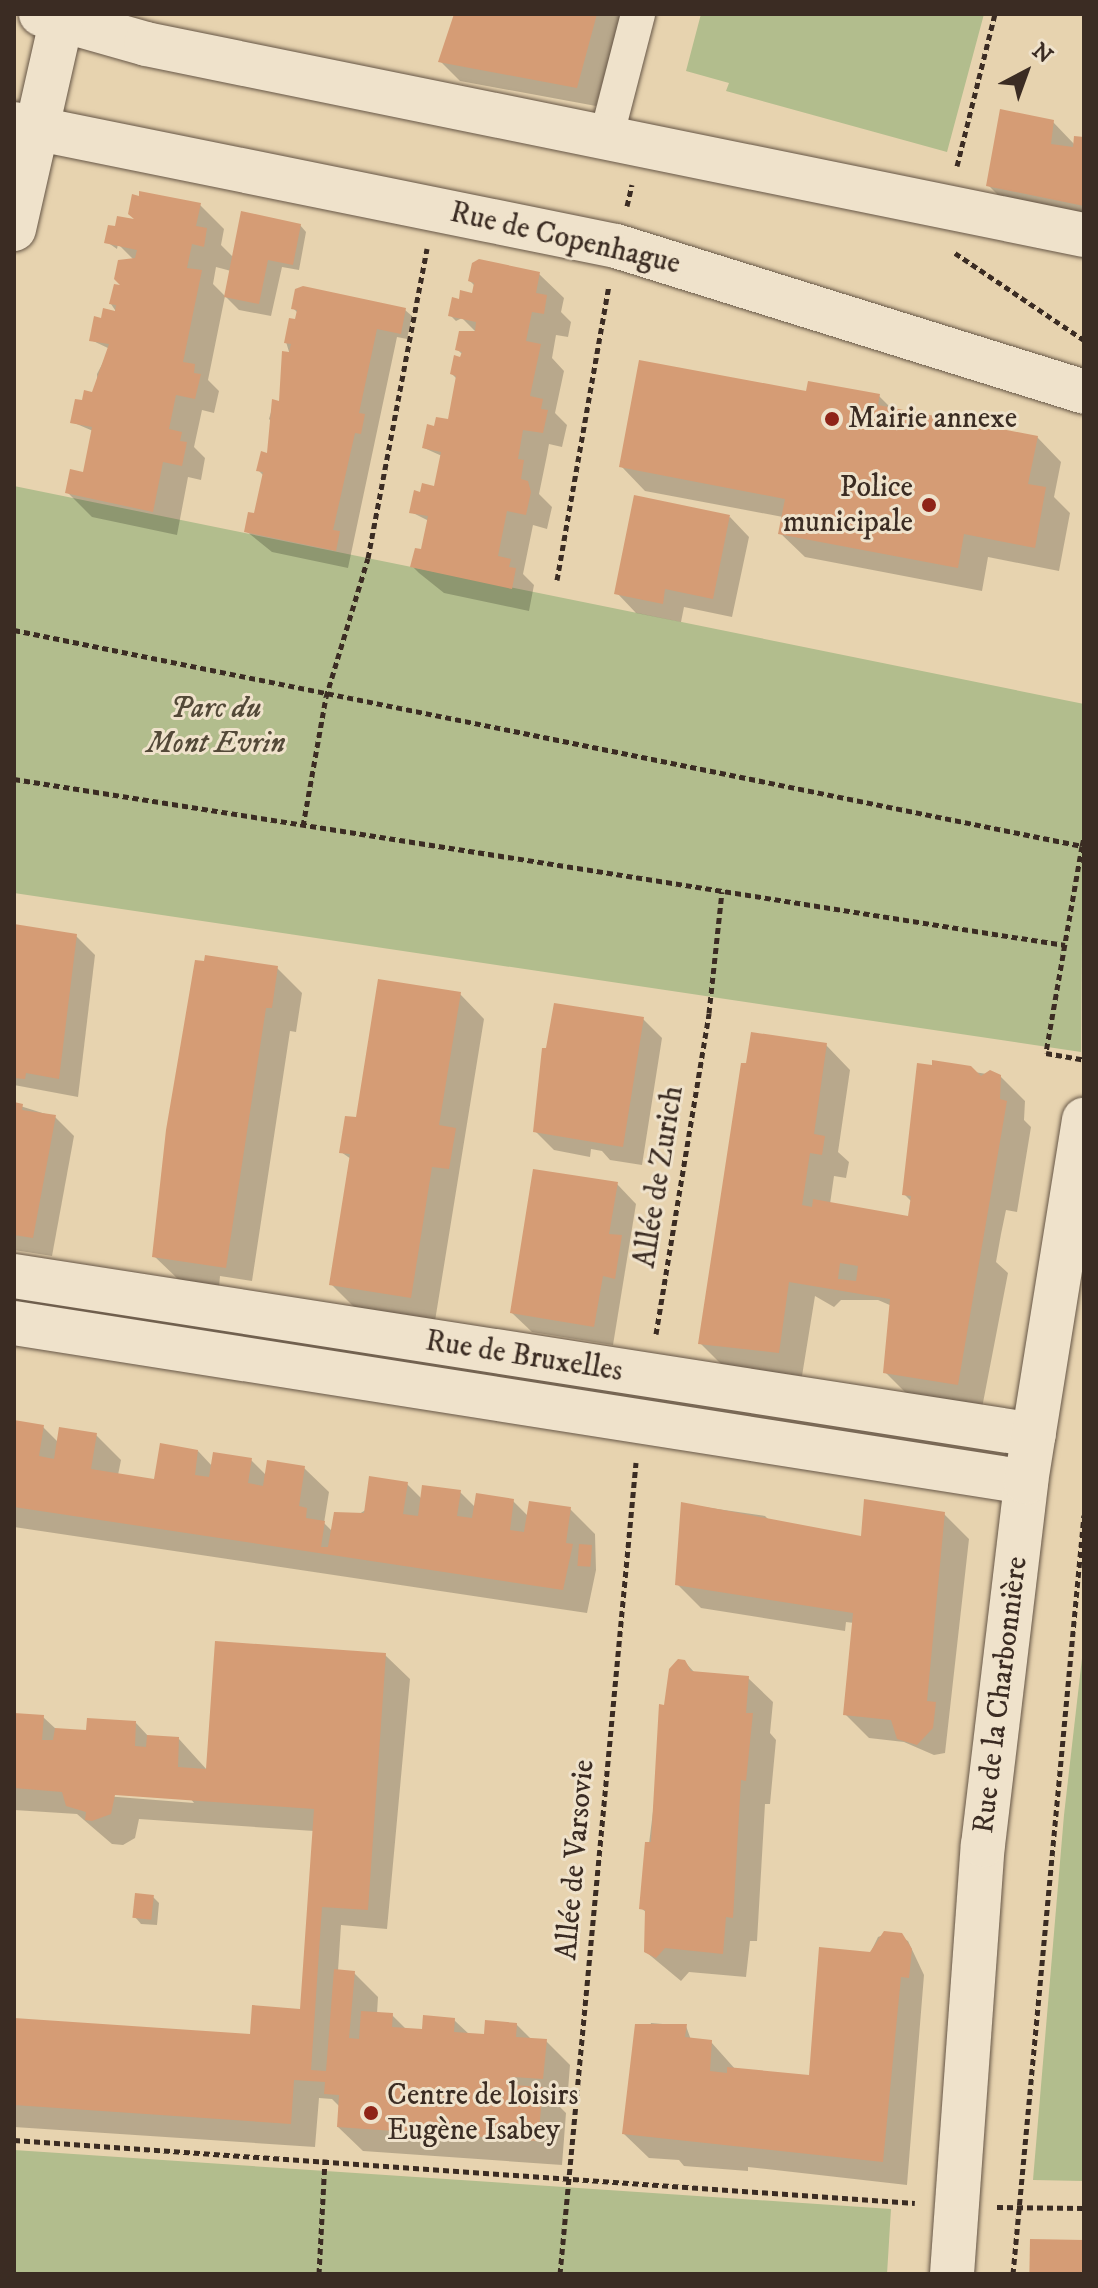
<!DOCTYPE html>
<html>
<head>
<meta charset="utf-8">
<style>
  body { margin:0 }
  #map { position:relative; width:1098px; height:2288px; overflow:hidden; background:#e7d3af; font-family:"IM FELL DW Pica",serif }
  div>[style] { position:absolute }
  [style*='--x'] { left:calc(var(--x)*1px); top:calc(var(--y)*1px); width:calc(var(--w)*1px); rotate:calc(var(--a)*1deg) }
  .green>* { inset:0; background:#b2bd8d }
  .shadow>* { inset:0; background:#0003 }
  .building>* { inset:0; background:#d59c75; transform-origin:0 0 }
  .path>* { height:5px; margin-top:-2.5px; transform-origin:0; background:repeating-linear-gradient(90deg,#3b2c23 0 6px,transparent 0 10px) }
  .roads { filter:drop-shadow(0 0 2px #665646) drop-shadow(0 0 2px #665646) }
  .pedestrian>* { height:34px; margin:-17px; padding:0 17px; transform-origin:17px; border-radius:17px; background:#efe2cb }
  .minor>* { height:44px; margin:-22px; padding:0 22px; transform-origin:22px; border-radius:22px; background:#efe2cb }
  .tertiary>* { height:44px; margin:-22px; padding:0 22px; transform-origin:22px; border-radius:22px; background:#efe2cb }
  .dots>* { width:22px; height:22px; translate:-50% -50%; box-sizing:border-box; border:4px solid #efe2cb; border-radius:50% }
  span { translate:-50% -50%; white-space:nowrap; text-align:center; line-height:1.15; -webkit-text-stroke:6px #efe2cb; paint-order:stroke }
  .street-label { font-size:30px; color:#3b2c23 }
  .poi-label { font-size:30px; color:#3b2c23 }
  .left { translate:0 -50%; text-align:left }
  .right { translate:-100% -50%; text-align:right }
  .park-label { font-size:30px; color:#534938; font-style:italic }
  .frame { position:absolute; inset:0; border:16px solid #3b2c23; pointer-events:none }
  .north { position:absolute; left:986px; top:32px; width:80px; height:80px; -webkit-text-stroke:6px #efe2cb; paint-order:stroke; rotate:41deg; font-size:22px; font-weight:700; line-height:32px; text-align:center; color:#3b2c23 }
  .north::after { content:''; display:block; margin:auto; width:28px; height:36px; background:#3b2c23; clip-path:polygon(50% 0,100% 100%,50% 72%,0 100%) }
</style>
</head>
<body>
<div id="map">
  <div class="green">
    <i style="clip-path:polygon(701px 14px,984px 14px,947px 152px,726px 91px,729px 83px,686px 71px)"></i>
    <i style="clip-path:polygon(14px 486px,1084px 704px,1081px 1052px,14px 893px)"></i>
    <i style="clip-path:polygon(1084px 1641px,1084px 2181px,1033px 2180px,1064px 1815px)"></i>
    <i style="clip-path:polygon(14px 2150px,891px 2209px,887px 2274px,14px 2274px)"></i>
  </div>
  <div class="shadow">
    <i style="clip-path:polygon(456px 14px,621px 14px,596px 106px,460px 81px,441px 62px)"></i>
    <i style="clip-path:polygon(1053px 122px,1075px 145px,1084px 139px,1084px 220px,1008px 205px,989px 186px)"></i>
    <i style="clip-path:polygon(200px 205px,224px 229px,221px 245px,234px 258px,300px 225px,306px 232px,299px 270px,282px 267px,271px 316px,239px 310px,226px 297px,231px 271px,216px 267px,213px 284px,225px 296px,208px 380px,219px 391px,214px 413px,202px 410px,194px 447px,205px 458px,201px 480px,188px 477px,177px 535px,92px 517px,68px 493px,84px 474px,93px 431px,72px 422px,81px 402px,98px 395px,97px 374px,110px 349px,91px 340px,102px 320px,117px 313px,111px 304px,134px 260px,118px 244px,117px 249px,107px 242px,139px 222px)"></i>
    <i style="clip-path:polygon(539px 274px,564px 298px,561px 312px,571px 322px,568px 337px,556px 335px,552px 358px,564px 371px,555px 413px,567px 425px,562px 447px,549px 444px,547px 455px,539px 494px,552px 507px,547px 529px,533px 525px,523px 574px,534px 585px,529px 611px,444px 593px,419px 573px,413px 567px,423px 551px,429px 521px,411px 512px,422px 494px,436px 488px,442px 456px,424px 448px,435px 428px,449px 422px,458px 380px,452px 374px,463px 355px,457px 349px,477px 333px,462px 318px,456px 321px,450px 315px,460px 301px,474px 295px,476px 287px,470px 281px)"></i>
    <i style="clip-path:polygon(293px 308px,405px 310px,412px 316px,407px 339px,397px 337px,348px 568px,272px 552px,246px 531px,256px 517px,264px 476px,259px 471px,268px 457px,275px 425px,269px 419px,274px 402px,280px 403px,284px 353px,290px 355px,286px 342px,299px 314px)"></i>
    <i style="clip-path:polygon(808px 393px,879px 396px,892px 409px,1037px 437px,1061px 462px,1054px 497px,1070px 513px,1059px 571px,988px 557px,982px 591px,805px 557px,780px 533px,783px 517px,645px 491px,621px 466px)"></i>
    <i style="clip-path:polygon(730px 517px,749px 537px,732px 617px,684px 607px,681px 622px,636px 613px,617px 593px)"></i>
    <i style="clip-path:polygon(14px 926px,76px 936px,95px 955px,78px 1097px,14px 1085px)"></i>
    <i style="clip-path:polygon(277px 968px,302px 993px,296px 1032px,290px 1031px,252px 1281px,220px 1276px,219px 1287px,179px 1280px,154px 1256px)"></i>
    <i style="clip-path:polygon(460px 994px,484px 1019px,435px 1321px,355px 1308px,331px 1284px,351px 1159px,341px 1152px,357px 1119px)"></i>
    <i style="clip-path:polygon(643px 1019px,662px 1038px,642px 1165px,610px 1160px,602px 1151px,591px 1149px,590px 1157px,554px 1150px,535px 1131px)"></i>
    <i style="clip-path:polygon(826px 1045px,850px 1070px,838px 1152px,849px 1162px,846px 1178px,834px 1176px,830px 1204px,909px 1218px,912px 1202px,904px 1194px,974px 1072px,1000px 1076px,1025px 1101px,1024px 1120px,1031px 1127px,1017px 1212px,1006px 1210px,1001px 1234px,996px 1262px,1008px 1273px,982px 1408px,910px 1397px,885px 1372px,892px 1306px,878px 1300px,841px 1300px,834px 1307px,815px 1296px,802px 1376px,724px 1367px,700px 1343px)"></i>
    <i style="clip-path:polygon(14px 1104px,55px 1117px,74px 1136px,52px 1256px,14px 1250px)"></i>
    <i style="clip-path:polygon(617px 1184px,636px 1204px,613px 1345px,532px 1332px,512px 1313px)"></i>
    <i style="clip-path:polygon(14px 1422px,43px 1427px,58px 1442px,96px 1435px,121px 1460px,118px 1475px,156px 1481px,198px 1451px,213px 1467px,251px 1460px,266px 1475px,304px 1468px,329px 1492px,324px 1523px,332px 1531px,407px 1484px,422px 1499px,460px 1492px,476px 1508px,513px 1501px,528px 1516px,570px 1509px,595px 1534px,596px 1570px,587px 1613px,14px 1527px)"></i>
    <i style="clip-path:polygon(683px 1504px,765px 1516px,773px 1524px,863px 1541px,944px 1514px,969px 1539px,945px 1753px,934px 1755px,904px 1742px,869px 1738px,845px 1714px,854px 1623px,846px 1622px,845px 1631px,701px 1608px,677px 1584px)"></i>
    <i style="clip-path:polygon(evenodd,385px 1655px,410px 1679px,387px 1929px,341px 1925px,338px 1971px,354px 1973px,378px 1997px,377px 2014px,392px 2015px,407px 2030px,424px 2031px,454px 2020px,470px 2035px,486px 2036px,516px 2024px,532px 2040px,546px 2041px,570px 2065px,567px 2103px,555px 2102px,566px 2113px,562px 2165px,363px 2151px,338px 2127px,340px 2107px,332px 2099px,319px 2098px,315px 2147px,14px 2127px,14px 2020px,252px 2036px,302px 2011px,314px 1831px,139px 1819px,135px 1838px,123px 1845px,112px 1844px,77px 1814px,14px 1810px,14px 1715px,43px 1717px,57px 1730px,88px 1732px,136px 1723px,149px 1737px,179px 1739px,208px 1771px,385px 1655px,105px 1792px,190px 1798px,194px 1803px,105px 1796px,105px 1792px)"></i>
    <i style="clip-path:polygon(684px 1661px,695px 1673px,748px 1678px,773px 1702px,770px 1733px,776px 1740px,770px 1804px,765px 1804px,757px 1941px,750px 1941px,746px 1977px,689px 1972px,681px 1981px,646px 1952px,647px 1913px,641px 1908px,666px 1707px)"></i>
    <i style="clip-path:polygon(153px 1897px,159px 1903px,157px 1925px,141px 1924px,135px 1917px)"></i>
    <i style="clip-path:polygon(891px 1932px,908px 1941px,924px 1975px,907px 2185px,748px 2167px,748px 2171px,684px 2166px,679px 2160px,649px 2158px,624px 2134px,651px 2023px,686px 2026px,691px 2040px,711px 2042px,736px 2070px,811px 2077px,878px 1937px)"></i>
  </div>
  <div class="building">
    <i style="clip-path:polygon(454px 14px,597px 14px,577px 88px,438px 62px)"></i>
    <i style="clip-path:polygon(1000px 109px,1054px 120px,1051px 144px,1073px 147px,1074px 136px,1084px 137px,1084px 206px,986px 186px)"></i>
    <i style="clip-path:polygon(139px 191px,201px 203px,196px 226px,207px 228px,204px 247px,192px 244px,187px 268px,202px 270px,183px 362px,195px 364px,194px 373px,201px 374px,195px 399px,176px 395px,169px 429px,182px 432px,180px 441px,187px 442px,182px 466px,163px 462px,153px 512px,65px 493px,70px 469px,83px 472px,92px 427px,70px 423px,75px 399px,82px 400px,84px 390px,92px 392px,109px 344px,89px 341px,94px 316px,101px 318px,103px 308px,115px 311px,116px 305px,109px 304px,114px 284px,120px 285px,114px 279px,118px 260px,135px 258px,137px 250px,104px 243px,108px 225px,115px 226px,117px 216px,134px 219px,128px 214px,132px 194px,139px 196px)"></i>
    <i style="clip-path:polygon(241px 211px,301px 224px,293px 265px,268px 260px,259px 304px,224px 297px)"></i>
    <i style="clip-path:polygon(479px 259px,540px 272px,536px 293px,547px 295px,544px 314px,532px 312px,526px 341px,541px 344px,530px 396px,543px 399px,541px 409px,548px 410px,543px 433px,523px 430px,518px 459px,524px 460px,521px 479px,528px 481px,531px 492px,526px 515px,507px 511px,498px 556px,511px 559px,509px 567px,516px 568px,512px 589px,410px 567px,415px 548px,421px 549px,428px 516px,409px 513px,414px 490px,420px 492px,422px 483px,434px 486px,441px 452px,422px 448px,427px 424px,434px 426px,436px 417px,448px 419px,456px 376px,450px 374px,454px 355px,460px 357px,462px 352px,455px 350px,459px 331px,475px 331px,476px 322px,448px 316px,452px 297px,459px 299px,460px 290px,472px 293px,474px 283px,468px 281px,472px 263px)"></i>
    <i style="clip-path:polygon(303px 286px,406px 308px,401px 334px,377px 329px,359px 413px,365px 414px,361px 434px,355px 433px,333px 530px,340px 531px,336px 551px,244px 532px,248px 512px,254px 513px,263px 472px,256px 471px,261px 451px,267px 453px,272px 399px,279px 401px,282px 351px,289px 352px,291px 344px,284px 343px,289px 318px,295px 319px,297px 310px,291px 309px,295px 289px)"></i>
    <i style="clip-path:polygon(639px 360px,806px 391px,808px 381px,880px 394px,878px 405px,1038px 436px,1028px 484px,1046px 487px,1035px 548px,964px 534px,958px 568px,778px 534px,785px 499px,619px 467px)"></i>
    <i style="clip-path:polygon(634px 495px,730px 515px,713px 599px,665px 589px,663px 604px,614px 594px)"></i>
    <i style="clip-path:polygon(14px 924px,77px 934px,59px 1079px,26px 1073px,25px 1079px,14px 1078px)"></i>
    <i style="clip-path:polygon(205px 955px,278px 966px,272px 1008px,266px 1008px,226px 1268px,152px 1257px,166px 1130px,195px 960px,204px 961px)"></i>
    <i style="clip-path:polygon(378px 979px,461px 992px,439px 1125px,456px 1128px,449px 1169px,432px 1167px,411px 1298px,329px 1285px,350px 1154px,339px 1153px,345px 1116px,356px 1117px)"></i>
    <i style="clip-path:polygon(554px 1003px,644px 1017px,623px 1147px,533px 1132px,542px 1048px,546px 1048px)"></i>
    <i style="clip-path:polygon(evenodd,751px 1032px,827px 1043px,814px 1134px,825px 1136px,822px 1155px,810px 1153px,802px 1205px,812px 1207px,813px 1199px,908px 1216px,911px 1196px,902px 1195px,917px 1063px,932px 1065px,932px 1060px,971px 1066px,981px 1076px,990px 1070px,1001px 1075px,1000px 1099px,1007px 1101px,958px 1385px,883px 1373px,890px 1299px,789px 1282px,779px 1353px,698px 1344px,741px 1063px,746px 1063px,751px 1032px,840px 1263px,858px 1266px,856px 1281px,838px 1279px,840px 1263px)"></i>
    <i style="clip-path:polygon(14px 1102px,23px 1104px,22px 1110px,56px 1115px,33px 1238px,14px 1235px)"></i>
    <i style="clip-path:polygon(533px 1169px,618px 1182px,609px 1234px,622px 1235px,615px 1279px,603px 1276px,594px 1327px,510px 1313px)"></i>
    <i style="clip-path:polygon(14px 1420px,44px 1425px,39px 1456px,54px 1459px,59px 1427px,97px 1433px,91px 1469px,154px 1479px,160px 1443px,198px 1450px,195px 1475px,209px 1477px,213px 1452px,252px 1458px,248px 1483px,263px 1486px,267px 1460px,305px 1466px,299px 1506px,307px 1508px,306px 1518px,325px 1521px,321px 1547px,328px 1547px,334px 1512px,364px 1513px,369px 1476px,408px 1482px,403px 1514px,418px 1516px,422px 1485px,461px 1490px,457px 1516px,472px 1518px,476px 1493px,514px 1499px,510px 1530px,524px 1532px,529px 1501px,571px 1507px,566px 1543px,573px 1544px,563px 1590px,14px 1507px)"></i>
    <i style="clip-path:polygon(864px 1499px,945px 1512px,927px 1701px,936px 1702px,933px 1728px,917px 1745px,897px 1739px,891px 1720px,843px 1715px,853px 1613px,675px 1585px,681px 1502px,861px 1536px)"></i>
    <i style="left:579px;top:1544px;width:13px;height:22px;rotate:4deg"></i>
    <i style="clip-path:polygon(215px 1641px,386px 1653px,368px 1910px,322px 1907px,311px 2070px,326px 2071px,334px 1969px,355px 1971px,349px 2038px,359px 2039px,361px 2011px,393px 2013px,392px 2027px,422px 2029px,423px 2015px,455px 2018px,454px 2032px,484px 2034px,485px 2020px,517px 2023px,516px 2037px,547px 2039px,543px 2079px,513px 2077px,512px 2085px,543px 2087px,538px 2141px,337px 2127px,339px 2095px,324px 2094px,325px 2082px,294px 2080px,291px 2124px,14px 2105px,14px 2018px,250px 2034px,252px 2005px,300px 2009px,314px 1809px,115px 1795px,111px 1814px,92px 1821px,85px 1820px,86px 1812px,66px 1806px,62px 1792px,14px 1788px,14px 1713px,44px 1715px,42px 1740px,53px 1740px,55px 1728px,86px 1730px,87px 1718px,136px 1721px,135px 1746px,146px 1747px,147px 1735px,179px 1737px,178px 1767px,206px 1769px)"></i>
    <i style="clip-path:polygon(678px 1659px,685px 1660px,691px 1671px,749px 1676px,746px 1713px,753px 1713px,746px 1781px,741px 1780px,733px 1918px,726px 1917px,723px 1954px,665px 1948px,656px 1958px,644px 1952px,645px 1910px,639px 1909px,645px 1842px,651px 1842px,659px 1704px,664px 1705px,669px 1669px)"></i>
    <i style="left:135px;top:1893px;width:19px;height:25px;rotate:6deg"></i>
    <i style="clip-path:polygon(884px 1931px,902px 1933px,912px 1949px,909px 1978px,901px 1977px,883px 2162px,622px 2134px,635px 2024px,687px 2024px,685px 2037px,712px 2040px,710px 2071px,727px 2073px,727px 2067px,809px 2075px,819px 1947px,870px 1952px)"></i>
    <i style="left:1030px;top:2239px;width:54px;height:35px;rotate:1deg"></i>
  </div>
  <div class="path">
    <i style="--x:957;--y:166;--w:157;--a:-76"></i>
    <i style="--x:627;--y:206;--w:22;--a:-77"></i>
    <i style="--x:955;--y:253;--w:156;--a:34"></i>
    <i style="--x:557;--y:580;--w:299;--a:-80"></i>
    <i style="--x:14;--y:630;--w:1090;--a:11.43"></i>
    <i style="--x:1082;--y:846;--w:9;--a:-77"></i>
    <i style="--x:14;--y:779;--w:1064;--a:8.98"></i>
    <i style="--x:303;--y:826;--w:131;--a:-79.9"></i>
    <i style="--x:326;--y:697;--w:145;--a:-73.2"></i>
    <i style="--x:368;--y:558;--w:315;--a:-79.2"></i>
    <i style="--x:1082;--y:846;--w:210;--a:99.9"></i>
    <i style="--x:1046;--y:1053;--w:39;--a:10"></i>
    <i style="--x:656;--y:1334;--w:325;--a:-80.6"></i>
    <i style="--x:709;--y:1013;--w:122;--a:-83.9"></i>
    <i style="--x:14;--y:2140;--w:903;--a:4"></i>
    <i style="--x:997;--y:2207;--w:87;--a:0.7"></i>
    <i style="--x:319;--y:2274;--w:115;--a:-87"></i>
    <i style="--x:560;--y:2274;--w:815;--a:-84.65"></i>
    <i style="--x:1013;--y:2274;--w:762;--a:-84.66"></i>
  </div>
  <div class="roads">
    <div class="pedestrian">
      <i style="--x:606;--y:138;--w:128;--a:-75.5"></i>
    </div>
    <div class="minor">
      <i style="--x:41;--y:14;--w:109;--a:15.9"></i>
      <i style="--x:146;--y:44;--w:957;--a:11.51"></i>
      <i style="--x:14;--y:124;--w:614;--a:11.46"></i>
      <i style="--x:616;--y:246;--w:490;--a:17.3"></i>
      <i style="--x:14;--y:1276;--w:1032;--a:8.86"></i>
      <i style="--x:14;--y:1323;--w:1024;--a:8.93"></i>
      <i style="--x:952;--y:2274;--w:430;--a:-85.9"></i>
      <i style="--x:983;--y:1845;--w:366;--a:-83.2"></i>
      <i style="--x:1026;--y:1482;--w:367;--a:-80.9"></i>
    </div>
    <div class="tertiary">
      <i style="--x:14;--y:229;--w:221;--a:-77.2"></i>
    </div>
  </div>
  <div class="dots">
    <i style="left:832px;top:419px;background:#8f2418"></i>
    <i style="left:929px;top:505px;background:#8f2418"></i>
    <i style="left:371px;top:2113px;background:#8f2418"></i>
  </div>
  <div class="street-label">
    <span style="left:565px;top:239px;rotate:13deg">Rue de Copenhague</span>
    <span style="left:660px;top:1177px;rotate:-81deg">Allée de Zurich</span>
    <span style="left:524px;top:1357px;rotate:9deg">Rue de Bruxelles</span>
    <span style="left:1001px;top:1695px;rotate:-83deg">Rue de la Charbonnière</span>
    <span style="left:576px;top:1860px;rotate:-85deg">Allée de Varsovie</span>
  </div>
  <div class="poi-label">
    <span class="left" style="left:848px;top:419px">Mairie annexe</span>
    <span class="right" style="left:913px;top:505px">Police<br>municipale</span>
    <span class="left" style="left:387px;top:2113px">Centre de loisirs<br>Eugène Isabey</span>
  </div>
  <div class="park-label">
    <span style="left:216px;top:726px">Parc du<br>Mont Evrin</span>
  </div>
  <div class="frame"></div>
  <div class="north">N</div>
</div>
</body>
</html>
